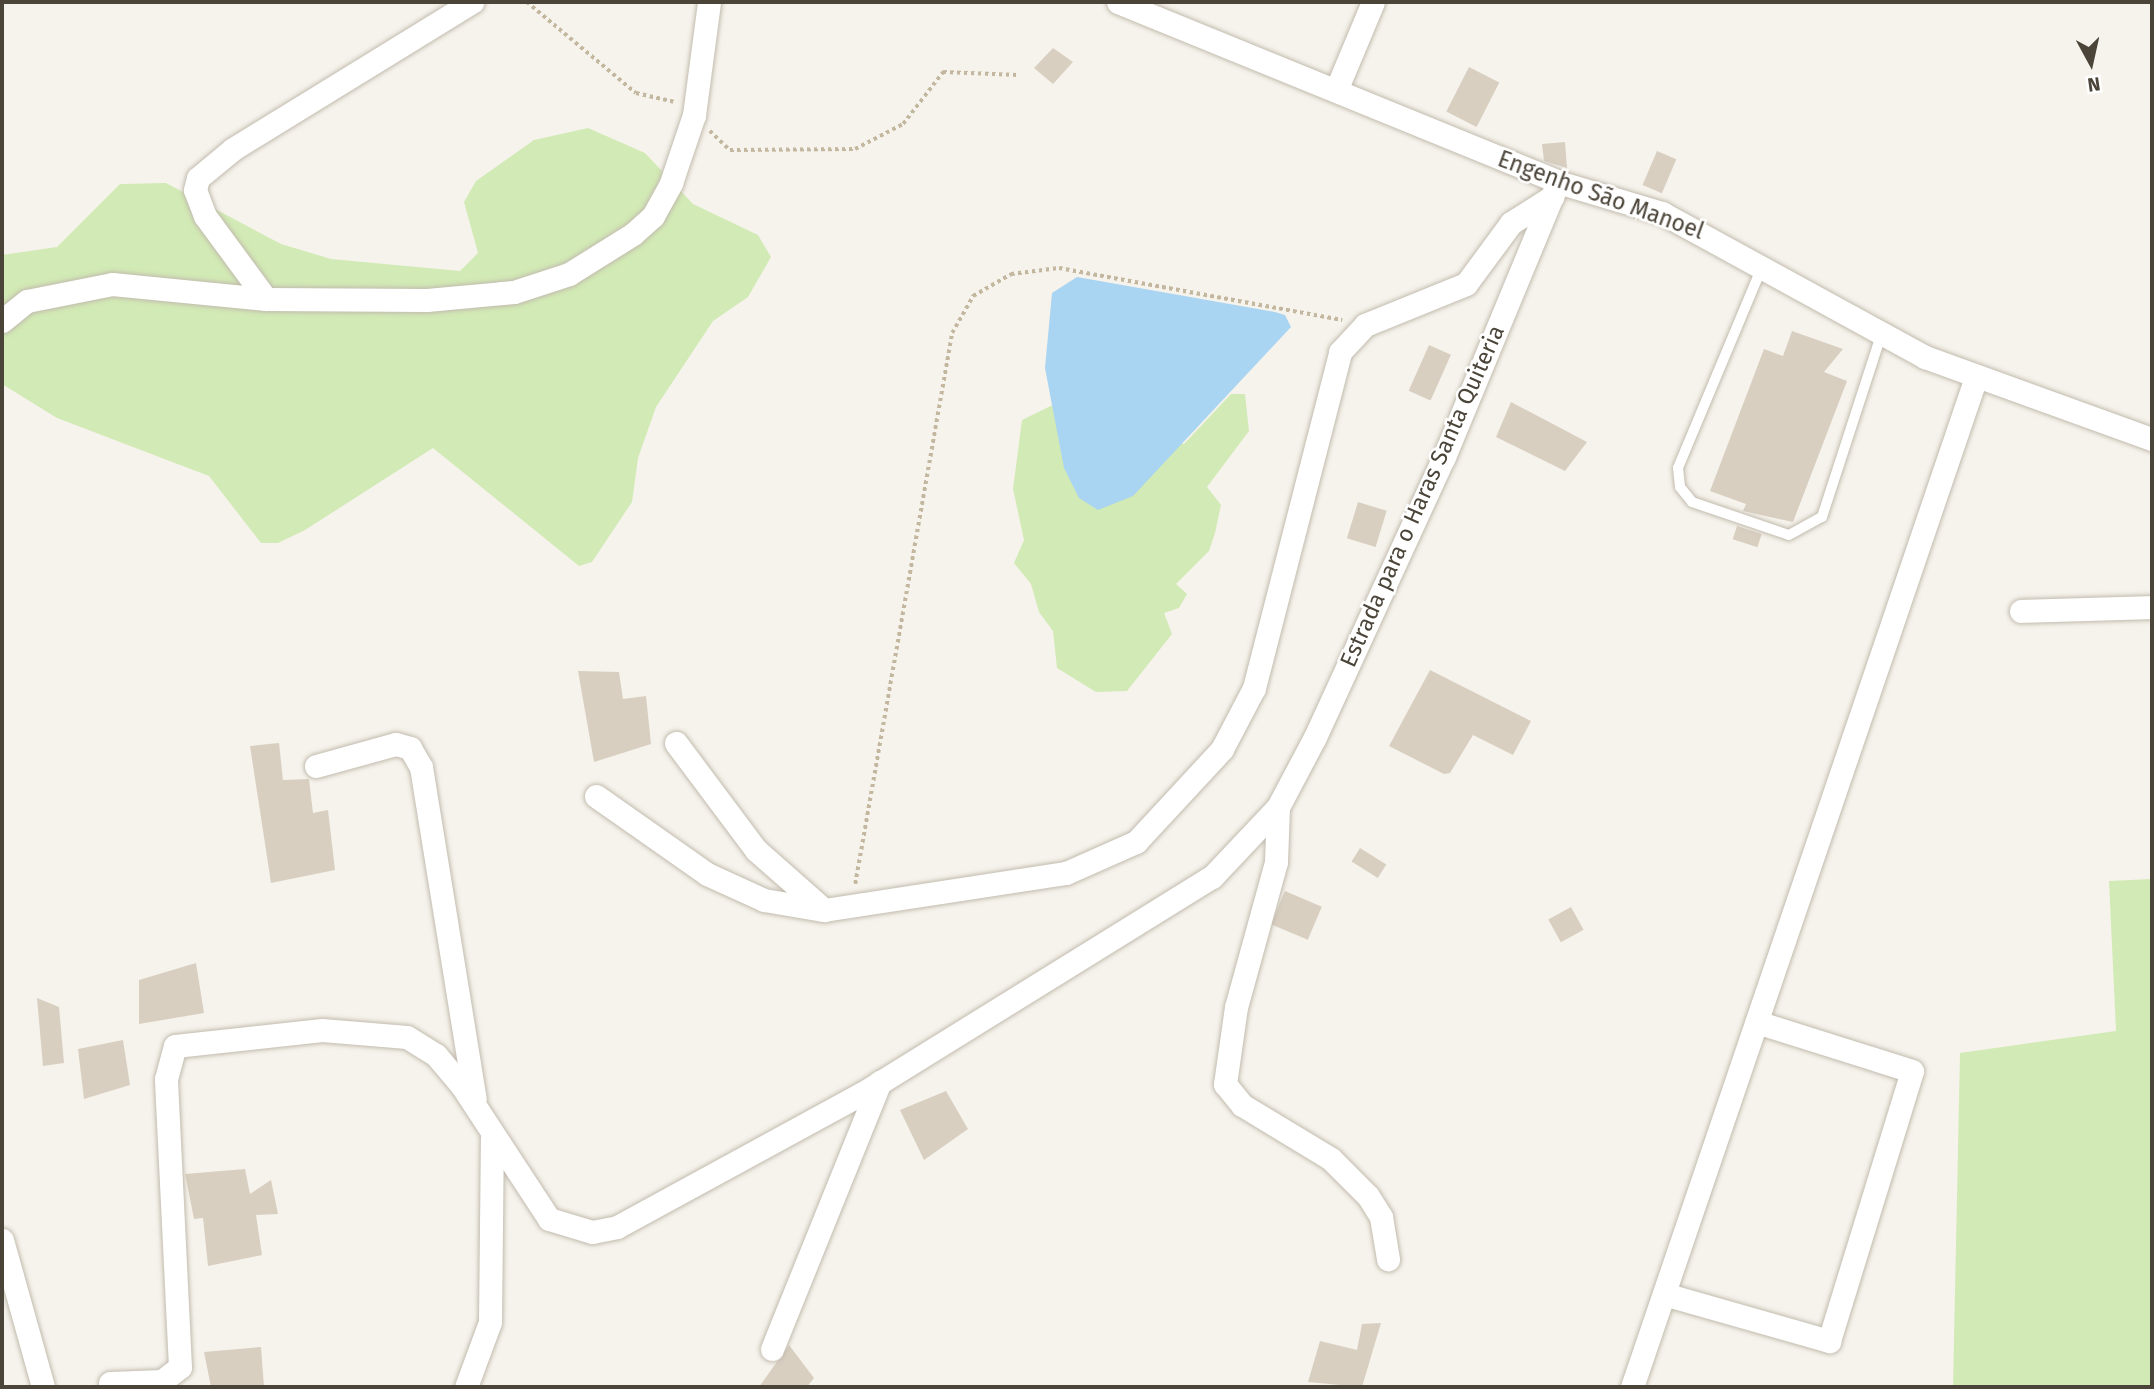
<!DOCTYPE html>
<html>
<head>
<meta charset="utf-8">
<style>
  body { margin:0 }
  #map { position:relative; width:2154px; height:1389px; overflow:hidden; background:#f6f3ec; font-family:"Fira Sans",sans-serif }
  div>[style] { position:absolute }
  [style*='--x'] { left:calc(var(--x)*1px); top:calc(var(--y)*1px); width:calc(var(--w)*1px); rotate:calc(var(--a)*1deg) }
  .green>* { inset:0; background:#d2eab5 }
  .water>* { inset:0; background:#a9d4f2 }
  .building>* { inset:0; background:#d8cfc1; transform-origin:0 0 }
  .path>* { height:3.5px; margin-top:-1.75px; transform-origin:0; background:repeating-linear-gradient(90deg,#c4b79f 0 3.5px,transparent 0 7px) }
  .roads { filter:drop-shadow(0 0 2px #c2bbae) drop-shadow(0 0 2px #c2bbae) }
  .service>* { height:10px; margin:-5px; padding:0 5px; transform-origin:5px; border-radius:5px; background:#fff }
  .minor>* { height:23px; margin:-11.5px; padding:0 11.5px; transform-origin:11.5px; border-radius:11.5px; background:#fff }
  span { translate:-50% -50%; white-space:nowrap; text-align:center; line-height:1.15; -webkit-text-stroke:5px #fff; paint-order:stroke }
  .street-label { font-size:23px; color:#4b4439 }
  .frame { position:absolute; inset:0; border:4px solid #4b4439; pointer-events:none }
  .north { position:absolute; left:2056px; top:28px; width:70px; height:70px; -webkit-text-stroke:5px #fff; paint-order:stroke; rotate:172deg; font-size:19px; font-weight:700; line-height:28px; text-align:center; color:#4b4439 }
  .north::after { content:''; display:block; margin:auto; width:24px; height:32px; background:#4b4439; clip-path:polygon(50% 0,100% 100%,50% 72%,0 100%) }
</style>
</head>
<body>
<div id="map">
  <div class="green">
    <i style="clip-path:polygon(588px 128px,645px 153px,693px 204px,758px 235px,771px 257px,748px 297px,713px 321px,656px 407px,638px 458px,632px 502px,592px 562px,579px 566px,433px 448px,305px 530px,278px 543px,261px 543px,209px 476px,57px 418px,2px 384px,2px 255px,57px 247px,120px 184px,166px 183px,281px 244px,331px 259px,460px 271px,478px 253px,464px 202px,476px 181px,534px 140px)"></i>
    <i style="clip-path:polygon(1231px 394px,1245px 394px,1249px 431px,1207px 487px,1221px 505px,1215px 533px,1209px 551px,1176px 584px,1187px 594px,1179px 608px,1164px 613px,1172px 634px,1127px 691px,1096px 692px,1057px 668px,1053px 631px,1039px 612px,1031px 584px,1014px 563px,1024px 540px,1013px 489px,1022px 420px,1067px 398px,1184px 444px)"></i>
    <i style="clip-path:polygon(2152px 879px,2152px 1387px,1953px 1387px,1960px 1053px,2116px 1031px,2109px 881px)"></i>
  </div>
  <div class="water">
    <i style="clip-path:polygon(1077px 277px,1275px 312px,1285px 315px,1291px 327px,1133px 496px,1098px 510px,1079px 498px,1064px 468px,1045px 368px,1052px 293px)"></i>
  </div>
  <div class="building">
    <i style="clip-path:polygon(1053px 48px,1073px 62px,1053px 84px,1034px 68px)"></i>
    <i style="left:1469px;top:67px;width:34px;height:50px;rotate:27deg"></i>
    <i style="clip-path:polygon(1565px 142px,1567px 168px,1544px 161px,1542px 144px)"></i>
    <i style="left:1657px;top:151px;width:21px;height:37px;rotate:23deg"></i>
    <i style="clip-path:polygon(1792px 331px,1843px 349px,1824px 372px,1847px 381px,1793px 522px,1743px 511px,1746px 504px,1710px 491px,1764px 349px,1783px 356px)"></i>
    <i style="left:1429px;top:345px;width:24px;height:50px;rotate:24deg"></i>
    <i style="clip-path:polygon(1511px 402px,1587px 442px,1565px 471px,1496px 437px)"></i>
    <i style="left:1358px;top:502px;width:30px;height:38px;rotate:17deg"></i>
    <i style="left:1737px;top:526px;width:26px;height:14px;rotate:18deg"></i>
    <i style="clip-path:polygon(1430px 670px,1531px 721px,1513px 755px,1473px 735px,1450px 773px,1444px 774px,1389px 746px)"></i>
    <i style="clip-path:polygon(578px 671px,619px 672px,623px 699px,646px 696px,651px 744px,594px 762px)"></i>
    <i style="clip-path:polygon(279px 743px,283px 780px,309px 779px,313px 813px,328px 810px,335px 870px,271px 883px,250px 746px)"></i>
    <i style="left:1360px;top:848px;width:31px;height:16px;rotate:32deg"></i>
    <i style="left:1285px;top:891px;width:40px;height:36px;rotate:23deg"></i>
    <i style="left:1571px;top:907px;width:26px;height:26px;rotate:61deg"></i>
    <i style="clip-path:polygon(196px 963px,204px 1013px,139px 1024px,139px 980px)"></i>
    <i style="clip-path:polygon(37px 998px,59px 1007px,64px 1063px,43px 1066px)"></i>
    <i style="clip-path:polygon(123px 1040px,130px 1085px,84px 1099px,78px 1049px)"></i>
    <i style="clip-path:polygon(946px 1091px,968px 1129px,924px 1160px,900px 1110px)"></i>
    <i style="clip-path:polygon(245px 1169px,250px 1194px,271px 1180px,278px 1214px,256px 1215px,262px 1255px,208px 1266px,203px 1218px,194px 1219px,185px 1174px)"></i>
    <i style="clip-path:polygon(1381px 1323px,1362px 1387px,1308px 1382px,1320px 1341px,1357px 1350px,1362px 1324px)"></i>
    <i style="clip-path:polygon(789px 1345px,814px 1378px,807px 1387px,759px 1387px)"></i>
    <i style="clip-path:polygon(261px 1347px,264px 1387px,211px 1387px,204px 1352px)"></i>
  </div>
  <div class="path">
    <i style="--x:527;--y:2;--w:142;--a:39.9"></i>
    <i style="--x:636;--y:93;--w:40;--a:13"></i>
    <i style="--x:710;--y:131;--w:28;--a:44"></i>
    <i style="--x:730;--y:150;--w:125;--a:-0.5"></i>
    <i style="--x:855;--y:149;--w:54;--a:-27.5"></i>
    <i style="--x:903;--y:124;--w:66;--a:-52.4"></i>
    <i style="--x:943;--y:72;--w:77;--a:2.2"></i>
    <i style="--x:855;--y:884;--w:559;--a:-80.02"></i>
    <i style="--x:952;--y:333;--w:43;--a:-60.4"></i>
    <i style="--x:973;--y:296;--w:44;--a:-30.1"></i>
    <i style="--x:1011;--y:274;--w:48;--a:-7.1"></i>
    <i style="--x:1059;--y:268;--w:288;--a:10.4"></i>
  </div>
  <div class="roads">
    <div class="service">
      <i style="--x:1762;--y:267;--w:218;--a:112.7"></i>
      <i style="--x:1678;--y:468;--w:19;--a:84"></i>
      <i style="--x:1680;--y:487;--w:19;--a:51"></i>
      <i style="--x:1692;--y:502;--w:102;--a:18.8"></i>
      <i style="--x:1789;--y:535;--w:38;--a:-29"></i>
      <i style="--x:1822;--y:517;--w:191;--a:-72"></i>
    </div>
    <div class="minor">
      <i style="--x:1118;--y:2;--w:475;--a:22.2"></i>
      <i style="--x:1558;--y:182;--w:109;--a:16.6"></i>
      <i style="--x:1662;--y:213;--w:300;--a:28.7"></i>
      <i style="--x:1925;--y:357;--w:241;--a:19.9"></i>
      <i style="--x:1337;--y:88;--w:93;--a:-67.3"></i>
      <i style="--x:266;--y:299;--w:103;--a:-126.3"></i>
      <i style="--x:205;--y:216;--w:28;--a:-111"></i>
      <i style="--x:195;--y:190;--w:12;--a:-76"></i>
      <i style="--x:198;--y:178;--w:45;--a:-39.6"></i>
      <i style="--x:233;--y:149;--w:281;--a:-31.6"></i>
      <i style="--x:2;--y:321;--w:32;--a:-39"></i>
      <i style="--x:27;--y:301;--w:87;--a:-11.3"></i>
      <i style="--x:112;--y:284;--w:155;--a:5.6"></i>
      <i style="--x:266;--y:299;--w:161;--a:0.4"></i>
      <i style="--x:427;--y:300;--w:87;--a:-5.3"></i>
      <i style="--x:514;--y:292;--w:58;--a:-18.1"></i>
      <i style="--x:569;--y:274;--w:75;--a:-32"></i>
      <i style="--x:633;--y:234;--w:27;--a:-42"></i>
      <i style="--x:653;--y:216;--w:38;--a:-61"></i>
      <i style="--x:671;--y:183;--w:72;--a:-71.3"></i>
      <i style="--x:694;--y:115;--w:114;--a:-82.4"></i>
      <i style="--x:2021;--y:611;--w:131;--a:-1.7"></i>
      <i style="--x:676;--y:743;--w:134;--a:53.2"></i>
      <i style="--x:756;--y:850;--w:91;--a:41.4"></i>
      <i style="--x:316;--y:766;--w:83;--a:-15.4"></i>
      <i style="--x:396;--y:744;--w:15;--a:16"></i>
      <i style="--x:410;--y:748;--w:22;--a:60"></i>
      <i style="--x:421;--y:767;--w:336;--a:80.8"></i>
      <i style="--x:596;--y:796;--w:136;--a:35.1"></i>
      <i style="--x:707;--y:874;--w:63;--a:24.5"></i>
      <i style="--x:764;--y:900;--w:61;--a:9.5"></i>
      <i style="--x:824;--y:910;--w:245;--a:-8.7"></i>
      <i style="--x:1066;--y:873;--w:77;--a:-23.9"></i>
      <i style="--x:1136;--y:842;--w:127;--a:-47.2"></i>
      <i style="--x:1222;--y:749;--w:69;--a:-62.3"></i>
      <i style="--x:1254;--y:688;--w:347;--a:-75.6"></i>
      <i style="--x:1340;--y:352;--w:37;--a:-47"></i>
      <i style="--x:1365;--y:325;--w:109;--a:-22.1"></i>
      <i style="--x:1466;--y:284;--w:76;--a:-53.6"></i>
      <i style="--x:1511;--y:223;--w:49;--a:-32.4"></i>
      <i style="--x:1278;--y:807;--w:55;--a:92.1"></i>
      <i style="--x:1276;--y:862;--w:150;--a:105.4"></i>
      <i style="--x:1236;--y:1007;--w:78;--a:98.1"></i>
      <i style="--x:1225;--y:1084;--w:27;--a:51"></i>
      <i style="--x:1242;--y:1105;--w:104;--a:31.2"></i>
      <i style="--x:1331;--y:1159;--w:52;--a:45"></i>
      <i style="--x:1368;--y:1196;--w:25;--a:58"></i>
      <i style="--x:1381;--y:1217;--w:43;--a:80.5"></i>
      <i style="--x:2;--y:1240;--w:153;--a:74.4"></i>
      <i style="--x:1664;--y:1294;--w:172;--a:15.9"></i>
      <i style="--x:1829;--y:1341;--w:282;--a:-72.9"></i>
      <i style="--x:1912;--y:1071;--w:163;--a:-162.5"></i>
      <i style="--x:772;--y:1349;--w:288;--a:-68"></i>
      <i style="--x:110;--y:1383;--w:52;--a:-2.2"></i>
      <i style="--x:162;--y:1381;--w:23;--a:-38"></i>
      <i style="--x:180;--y:1367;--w:288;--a:-92.8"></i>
      <i style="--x:166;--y:1079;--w:34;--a:-75"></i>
      <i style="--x:175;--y:1046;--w:148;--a:-6.2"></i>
      <i style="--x:322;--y:1030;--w:85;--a:4.7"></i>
      <i style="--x:407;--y:1037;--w:34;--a:32"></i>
      <i style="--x:436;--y:1055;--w:40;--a:50"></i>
      <i style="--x:462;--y:1086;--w:159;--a:56.8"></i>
      <i style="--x:549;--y:1219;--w:45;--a:16.8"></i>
      <i style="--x:592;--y:1232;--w:25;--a:-11"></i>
      <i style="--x:617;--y:1227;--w:280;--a:-28.6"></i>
      <i style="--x:863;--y:1093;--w:410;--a:-31.8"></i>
      <i style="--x:1212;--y:877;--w:96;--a:-46.7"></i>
      <i style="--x:1278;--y:807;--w:79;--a:-62.1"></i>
      <i style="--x:1315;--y:737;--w:308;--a:-65.3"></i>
      <i style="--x:1444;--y:457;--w:298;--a:-67.5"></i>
      <i style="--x:466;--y:1387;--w:69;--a:-69.7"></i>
      <i style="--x:490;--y:1322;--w:184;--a:-89.4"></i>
      <i style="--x:1632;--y:1387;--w:1067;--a:-71.19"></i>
    </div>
  </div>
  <div class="street-label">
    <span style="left:1601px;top:195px;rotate:20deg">Engenho São Manoel</span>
    <span style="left:1422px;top:496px;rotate:-66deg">Estrada para o Haras Santa Quiteria</span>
  </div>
  <div class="frame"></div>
  <div class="north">N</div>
</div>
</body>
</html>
